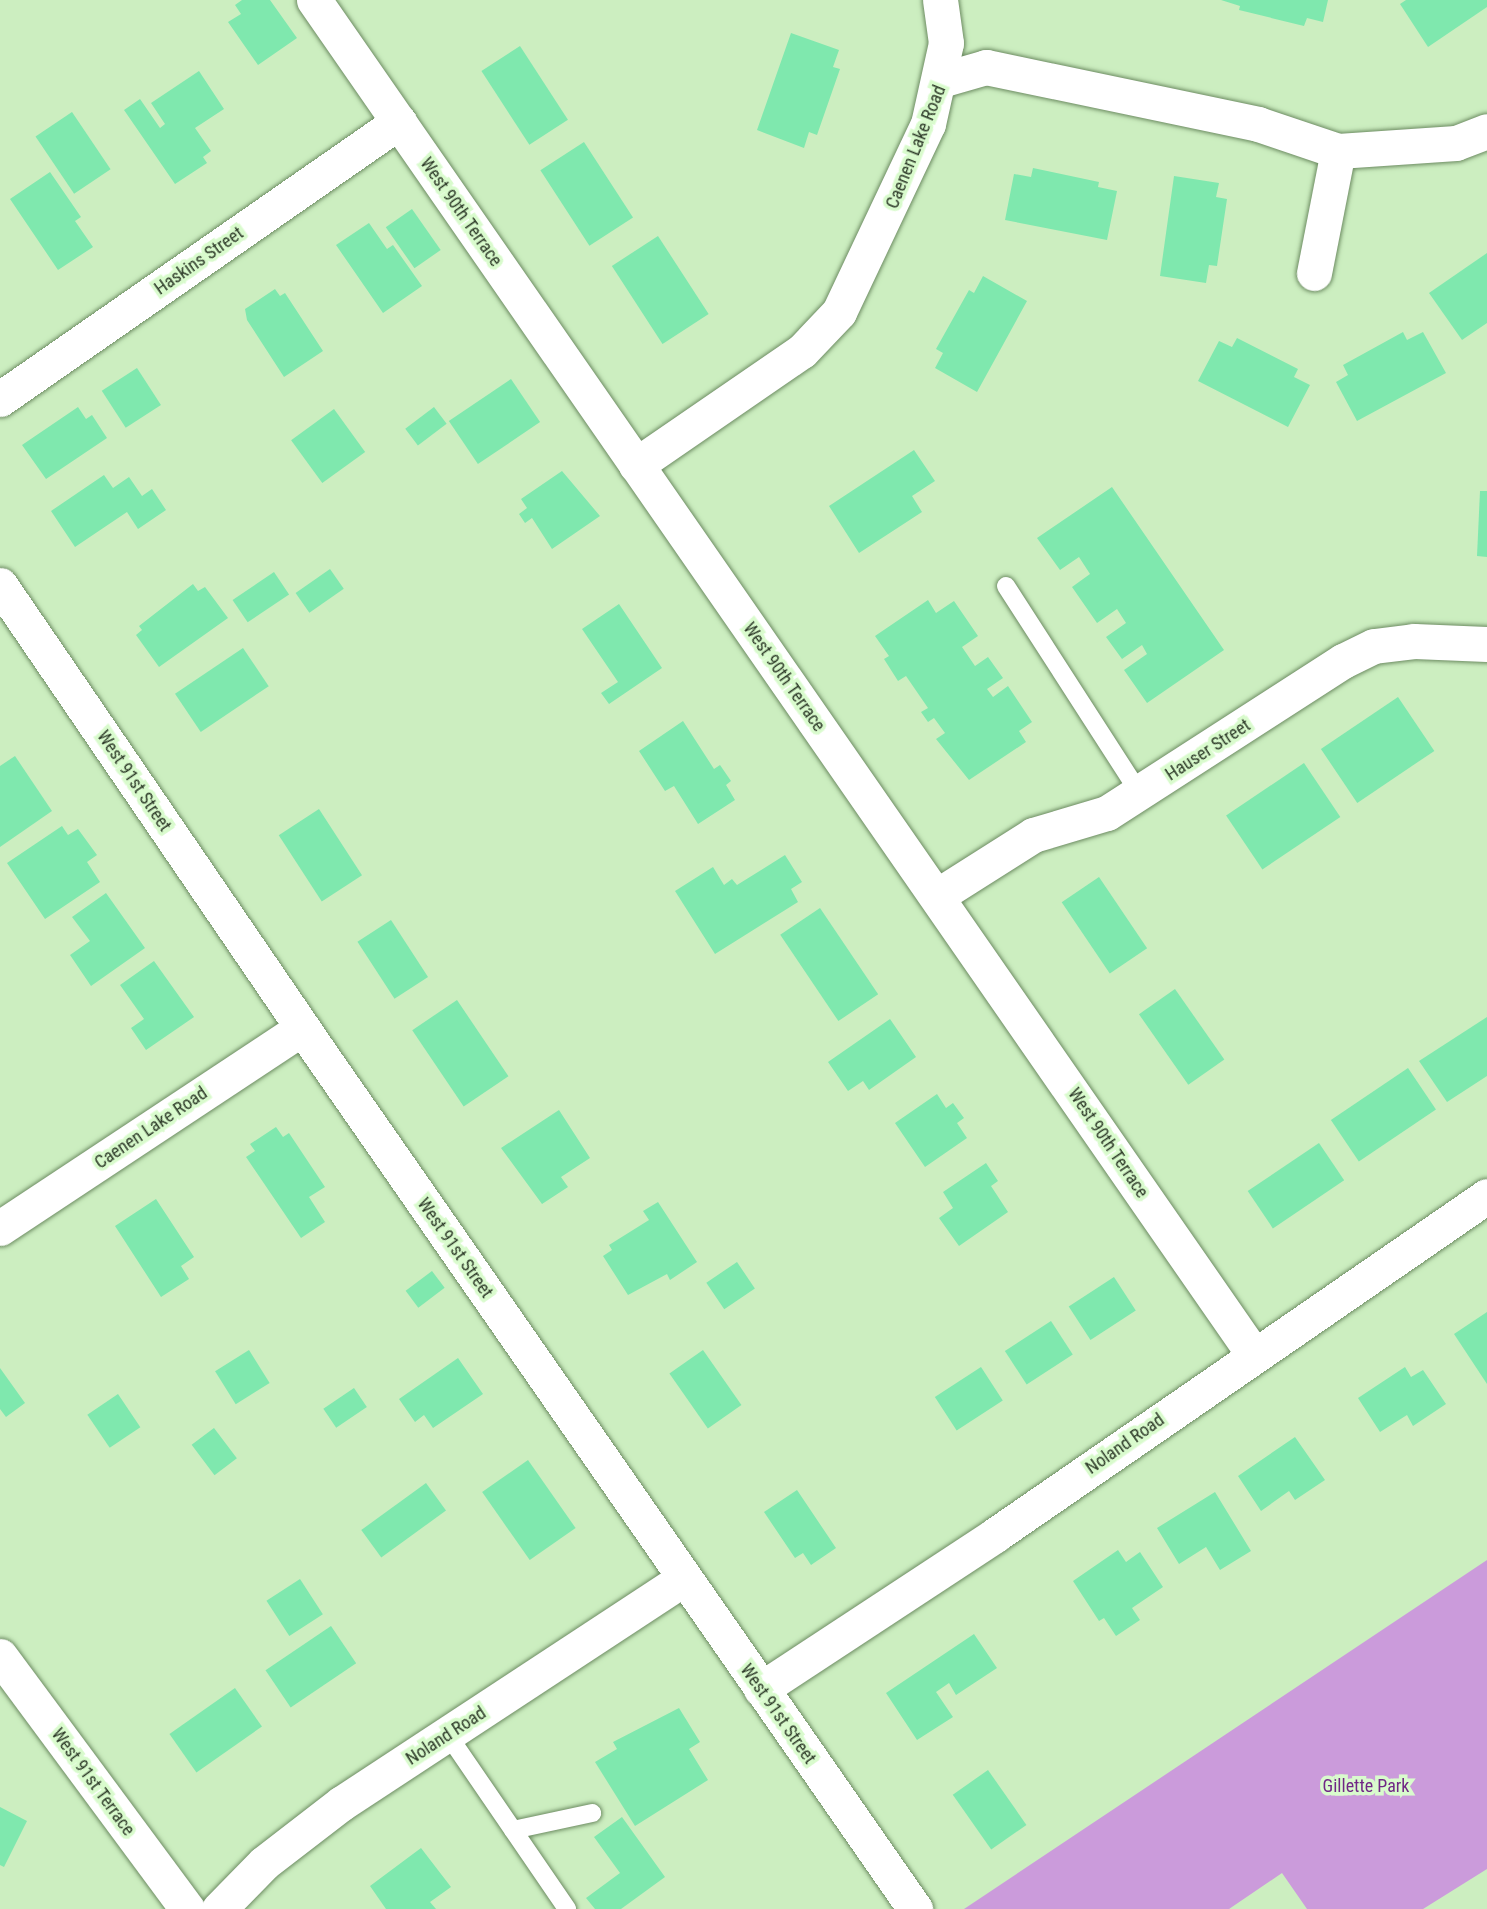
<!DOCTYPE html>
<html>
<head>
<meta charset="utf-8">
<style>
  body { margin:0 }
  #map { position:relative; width:1487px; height:1909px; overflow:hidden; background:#cceec0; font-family:"Roboto Condensed",sans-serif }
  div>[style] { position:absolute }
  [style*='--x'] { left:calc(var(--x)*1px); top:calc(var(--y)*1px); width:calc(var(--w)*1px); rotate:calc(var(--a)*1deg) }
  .green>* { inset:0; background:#cb9bdb }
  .building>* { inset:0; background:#7fe8ae; transform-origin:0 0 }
  .roads { filter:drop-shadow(0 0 2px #6d8c62) drop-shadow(0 0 2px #6d8c62) }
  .lane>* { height:18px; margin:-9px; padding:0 9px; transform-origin:9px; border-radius:9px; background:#fff }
  .street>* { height:35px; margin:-17.5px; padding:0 17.5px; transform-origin:17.5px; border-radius:17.5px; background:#fff }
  span { translate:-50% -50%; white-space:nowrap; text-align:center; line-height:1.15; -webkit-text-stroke:7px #d9fbcd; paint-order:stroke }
  .street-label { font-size:18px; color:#2d3a28 }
  .park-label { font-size:18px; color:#702785 }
</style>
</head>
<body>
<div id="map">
  <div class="green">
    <i style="clip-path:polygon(1487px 1560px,1487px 1869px,1423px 1909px,1307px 1909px,1282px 1873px,1229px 1909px,964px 1909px)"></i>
  </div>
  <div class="building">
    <i style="clip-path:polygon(242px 0,270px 0,297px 38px,258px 65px,228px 22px,241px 14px,235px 5px)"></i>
    <i style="clip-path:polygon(1221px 0,1328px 0,1323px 22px,1307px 18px,1304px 26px,1239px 10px,1240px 6px)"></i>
    <i style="clip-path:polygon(1406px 0,1487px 0,1487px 7px,1428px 47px,1400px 4px)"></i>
    <i style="clip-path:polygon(791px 33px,839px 50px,833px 67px,840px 69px,817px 135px,809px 132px,804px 148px,757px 130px)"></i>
    <i style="left:520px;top:46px;width:88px;height:46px;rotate:57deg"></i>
    <i style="clip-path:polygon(199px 71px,224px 109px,195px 128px,211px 151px,203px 157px,207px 163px,175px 184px,124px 110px,140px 99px,160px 128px,165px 124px,151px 103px)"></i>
    <i style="left:72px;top:112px;width:69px;height:44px;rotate:56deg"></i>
    <i style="left:584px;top:142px;width:90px;height:52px;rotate:57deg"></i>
    <i style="clip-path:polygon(1033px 168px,1099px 182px,1098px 187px,1117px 191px,1107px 240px,1005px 220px,1014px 174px,1031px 177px)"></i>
    <i style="clip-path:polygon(50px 172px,81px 217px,75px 221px,93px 247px,58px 270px,10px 199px)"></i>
    <i style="clip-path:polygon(1174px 176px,1219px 183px,1216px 197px,1227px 199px,1217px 266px,1209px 265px,1206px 283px,1160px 276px)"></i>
    <i style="left:412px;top:209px;width:50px;height:32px;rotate:55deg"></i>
    <i style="clip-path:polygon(369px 223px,387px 249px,393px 245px,422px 286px,383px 313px,336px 245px)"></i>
    <i style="left:658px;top:236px;width:93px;height:55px;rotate:57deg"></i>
    <i style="clip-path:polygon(1487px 253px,1487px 323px,1462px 340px,1429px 293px)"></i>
    <i style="clip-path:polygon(983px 276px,1027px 301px,977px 392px,935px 368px,943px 353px,936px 349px,969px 290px,974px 293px)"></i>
    <i style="clip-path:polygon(275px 289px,280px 296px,285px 293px,323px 351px,284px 377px,247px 320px,245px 309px)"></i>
    <i style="clip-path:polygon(1403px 332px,1407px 340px,1423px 332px,1446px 373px,1357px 421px,1336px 382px,1348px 375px,1343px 365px)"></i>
    <i style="clip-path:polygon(1237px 338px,1298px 369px,1294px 377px,1310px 385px,1288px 427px,1198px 381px,1219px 341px,1232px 347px)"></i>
    <i style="left:137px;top:368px;width:44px;height:42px;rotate:57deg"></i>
    <i style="left:511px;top:379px;width:52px;height:75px;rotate:56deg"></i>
    <i style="clip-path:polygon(78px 407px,86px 419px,92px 415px,107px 438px,46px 479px,22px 445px)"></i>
    <i style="left:434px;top:407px;width:21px;height:36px;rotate:53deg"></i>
    <i style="left:334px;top:409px;width:53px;height:53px;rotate:54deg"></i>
    <i style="clip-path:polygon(914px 450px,935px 481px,912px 496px,922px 512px,859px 553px,829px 506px)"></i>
    <i style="clip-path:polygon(562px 471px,600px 516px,552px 549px,532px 518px,525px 523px,519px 514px,527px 508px,521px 499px)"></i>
    <i style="clip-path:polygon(104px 475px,113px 488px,129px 477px,142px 496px,152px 489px,166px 510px,138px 529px,127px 512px,75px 547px,51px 511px)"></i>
    <i style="clip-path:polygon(1112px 487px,1224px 650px,1147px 703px,1124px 670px,1147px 654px,1142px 645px,1122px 659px,1106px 637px,1126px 623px,1117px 609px,1097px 623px,1072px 587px,1090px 574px,1079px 557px,1060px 570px,1037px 538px)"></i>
    <i style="clip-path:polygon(1480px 491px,1487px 491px,1487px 557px,1477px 556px)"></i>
    <i style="left:330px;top:569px;width:24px;height:42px;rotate:55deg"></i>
    <i style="left:274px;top:572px;width:27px;height:50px;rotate:56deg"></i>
    <i style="clip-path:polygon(193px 584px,198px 591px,205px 587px,228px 618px,159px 667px,136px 635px,142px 630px,139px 626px)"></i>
    <i style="clip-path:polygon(928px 600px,936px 613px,954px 601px,978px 636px,962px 647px,975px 666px,988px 657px,1003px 678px,987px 689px,993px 697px,1008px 686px,1032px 722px,1019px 731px,1026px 742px,969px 780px,936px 739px,945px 733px,934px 718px,928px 722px,921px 712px,928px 708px,906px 676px,898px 681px,884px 659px,889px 656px,875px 636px)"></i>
    <i style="clip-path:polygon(619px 604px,662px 668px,609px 704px,601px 693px,618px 682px,582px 629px)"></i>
    <i style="left:243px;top:648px;width:46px;height:82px;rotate:56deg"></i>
    <i style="left:1398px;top:697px;width:65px;height:93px;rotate:56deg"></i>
    <i style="clip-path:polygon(683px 721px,714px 769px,720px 765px,731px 781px,726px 785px,735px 800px,698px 824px,674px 786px,665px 791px,639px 751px)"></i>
    <i style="clip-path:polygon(15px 756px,52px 811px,0 847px,0 766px)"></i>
    <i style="left:1304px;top:763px;width:65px;height:94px;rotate:56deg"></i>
    <i style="left:319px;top:809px;width:79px;height:48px;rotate:57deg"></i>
    <i style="clip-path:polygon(62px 826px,68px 835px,78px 829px,97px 855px,87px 862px,100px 882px,45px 919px,7px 863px)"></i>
    <i style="clip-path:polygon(785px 855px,802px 882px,791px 889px,798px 902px,715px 954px,675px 891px,713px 867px,724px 885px,732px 879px,737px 885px)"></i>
    <i style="left:1099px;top:877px;width:86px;height:45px;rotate:56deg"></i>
    <i style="clip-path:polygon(106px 893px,145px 948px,91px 986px,70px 955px,90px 941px,72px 917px)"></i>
    <i style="left:820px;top:908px;width:104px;height:48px;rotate:56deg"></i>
    <i style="left:391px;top:920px;width:68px;height:40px;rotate:57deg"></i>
    <i style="clip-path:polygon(154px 961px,194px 1017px,146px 1050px,131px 1028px,144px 1019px,120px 985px)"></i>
    <i style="left:1175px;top:989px;width:86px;height:44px;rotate:55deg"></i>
    <i style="left:457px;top:1000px;width:92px;height:54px;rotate:56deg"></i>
    <i style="clip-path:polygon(1487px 1017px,1487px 1076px,1447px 1102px,1419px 1061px)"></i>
    <i style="clip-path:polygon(890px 1019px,916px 1057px,869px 1090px,863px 1081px,848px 1091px,828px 1062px)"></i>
    <i style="left:1408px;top:1068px;width:50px;height:93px;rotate:56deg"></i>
    <i style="clip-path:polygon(937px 1094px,946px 1108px,953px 1103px,964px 1118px,957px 1123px,967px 1138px,925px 1167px,895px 1123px)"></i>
    <i style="clip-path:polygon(559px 1110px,590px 1158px,561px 1177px,568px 1187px,542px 1204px,501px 1148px)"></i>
    <i style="clip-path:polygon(276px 1127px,283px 1137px,289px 1133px,325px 1187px,309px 1197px,325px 1222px,301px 1238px,246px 1157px,255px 1151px,250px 1144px)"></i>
    <i style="left:1319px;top:1143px;width:45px;height:86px;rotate:56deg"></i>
    <i style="clip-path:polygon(986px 1163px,998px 1181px,991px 1186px,1008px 1212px,959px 1246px,939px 1218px,953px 1208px,943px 1192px)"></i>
    <i style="clip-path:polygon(156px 1199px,194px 1257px,181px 1266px,189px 1279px,161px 1297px,115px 1226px)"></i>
    <i style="clip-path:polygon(658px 1202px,697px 1262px,670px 1280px,667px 1274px,628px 1295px,603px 1256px,612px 1250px,609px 1245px,649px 1220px,643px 1211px)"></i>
    <i style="left:737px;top:1262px;width:32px;height:37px;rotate:56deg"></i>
    <i style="left:432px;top:1271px;width:21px;height:33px;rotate:53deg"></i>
    <i style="left:1114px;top:1277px;width:40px;height:54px;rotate:57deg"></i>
    <i style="clip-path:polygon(1487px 1312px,1487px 1384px,1454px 1334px)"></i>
    <i style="left:1051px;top:1321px;width:40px;height:55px;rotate:57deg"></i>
    <i style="left:249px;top:1350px;width:39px;height:40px;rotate:58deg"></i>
    <i style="left:703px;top:1350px;width:67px;height:41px;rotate:55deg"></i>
    <i style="clip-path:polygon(458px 1358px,483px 1394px,433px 1428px,424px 1415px,415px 1422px,399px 1399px)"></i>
    <i style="left:981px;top:1367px;width:40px;height:55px;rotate:57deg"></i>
    <i style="clip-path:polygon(1405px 1367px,1411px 1377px,1423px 1370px,1446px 1404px,1413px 1426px,1407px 1415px,1380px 1432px,1358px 1398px)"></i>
    <i style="clip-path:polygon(0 1368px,25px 1403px,6px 1417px,0 1409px)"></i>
    <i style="left:354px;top:1388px;width:23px;height:37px;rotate:56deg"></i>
    <i style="left:118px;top:1394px;width:40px;height:37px;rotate:56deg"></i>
    <i style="left:214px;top:1428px;width:38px;height:28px;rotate:53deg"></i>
    <i style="clip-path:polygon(1295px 1437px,1325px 1480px,1295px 1500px,1289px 1491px,1261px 1511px,1238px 1476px)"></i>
    <i style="left:528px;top:1460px;width:83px;height:56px;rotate:55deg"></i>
    <i style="left:426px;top:1483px;width:34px;height:80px;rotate:54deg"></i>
    <i style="clip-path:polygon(797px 1490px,836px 1548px,811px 1565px,803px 1553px,795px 1558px,764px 1512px)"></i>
    <i style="clip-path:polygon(1215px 1492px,1251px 1551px,1220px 1570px,1206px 1547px,1179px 1564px,1157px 1528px)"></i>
    <i style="clip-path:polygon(1118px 1550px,1126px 1562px,1140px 1552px,1163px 1587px,1132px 1608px,1140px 1620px,1116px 1636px,1104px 1618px,1099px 1621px,1073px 1581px)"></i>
    <i style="left:300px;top:1579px;width:42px;height:40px;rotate:57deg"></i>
    <i style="left:331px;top:1626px;width:45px;height:79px;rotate:56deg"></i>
    <i style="clip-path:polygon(974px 1634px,997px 1668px,956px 1695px,949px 1683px,936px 1692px,953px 1717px,917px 1740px,886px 1693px)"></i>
    <i style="left:235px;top:1688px;width:47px;height:80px;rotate:55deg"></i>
    <i style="clip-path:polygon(679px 1708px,700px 1742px,689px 1749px,708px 1780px,635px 1826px,595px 1762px,617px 1749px,613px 1742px)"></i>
    <i style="left:988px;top:1770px;width:67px;height:43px;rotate:55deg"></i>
    <i style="clip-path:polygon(0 1807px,27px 1821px,4px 1867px,0 1865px)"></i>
    <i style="clip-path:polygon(622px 1817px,665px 1877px,621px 1909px,595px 1909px,586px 1898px,620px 1873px,594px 1837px)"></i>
    <i style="clip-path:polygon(421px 1848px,451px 1887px,430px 1902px,436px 1909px,386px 1909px,370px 1886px)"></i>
  </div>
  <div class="roads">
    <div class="lane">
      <i style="--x:1006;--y:586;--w:247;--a:57.2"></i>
      <i style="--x:448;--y:1735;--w:211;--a:55.6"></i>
      <i style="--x:513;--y:1830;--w:81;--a:-12.1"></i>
    </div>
    <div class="street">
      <i style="--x:314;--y:0;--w:1649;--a:55.25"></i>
      <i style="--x:941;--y:80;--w:47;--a:-16.1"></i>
      <i style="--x:986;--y:67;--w:278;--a:11.8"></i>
      <i style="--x:1258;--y:124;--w:84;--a:18.6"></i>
      <i style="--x:1338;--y:151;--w:118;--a:-3.9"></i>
      <i style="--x:1456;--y:143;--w:33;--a:-21"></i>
      <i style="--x:1314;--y:273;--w:124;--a:-78.9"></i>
      <i style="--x:0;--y:399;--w:486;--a:-34.8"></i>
      <i style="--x:636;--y:465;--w:201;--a:-34.5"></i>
      <i style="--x:802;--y:351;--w:54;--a:-46.5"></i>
      <i style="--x:839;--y:312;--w:208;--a:-64.7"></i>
      <i style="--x:928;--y:124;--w:83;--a:-77.5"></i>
      <i style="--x:946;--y:43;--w:43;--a:-97.9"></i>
      <i style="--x:0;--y:585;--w:566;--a:55.66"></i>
      <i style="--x:319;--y:1052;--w:1044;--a:55.18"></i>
      <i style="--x:937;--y:896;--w:114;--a:-32.4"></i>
      <i style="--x:1033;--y:835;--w:77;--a:-16.6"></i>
      <i style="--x:1107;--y:813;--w:281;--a:-32.8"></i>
      <i style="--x:1343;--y:661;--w:34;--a:-26"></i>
      <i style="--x:1374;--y:646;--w:40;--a:-7.1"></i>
      <i style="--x:1414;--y:641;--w:73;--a:2.4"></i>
      <i style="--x:0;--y:1228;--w:362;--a:-33.5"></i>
      <i style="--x:0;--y:1656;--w:315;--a:53.5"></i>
      <i style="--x:761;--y:1689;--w:280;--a:-33.3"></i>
      <i style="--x:995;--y:1535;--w:597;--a:-34.57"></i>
      <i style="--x:219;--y:1909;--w:64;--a:-45.6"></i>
      <i style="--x:264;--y:1863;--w:98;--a:-37.6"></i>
      <i style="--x:342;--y:1803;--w:409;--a:-33.3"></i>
    </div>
  </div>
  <div class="street-label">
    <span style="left:916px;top:147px;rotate:-68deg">Caenen Lake Road</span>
    <span style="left:461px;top:212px;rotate:55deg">West 90th Terrace</span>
    <span style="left:199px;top:261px;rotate:-35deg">Haskins Street</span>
    <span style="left:784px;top:677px;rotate:55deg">West 90th Terrace</span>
    <span style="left:1208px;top:750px;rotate:-33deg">Hauser Street</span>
    <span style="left:134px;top:781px;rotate:56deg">West 91st Street</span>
    <span style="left:151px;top:1128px;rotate:-34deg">Caenen Lake Road</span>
    <span style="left:1108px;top:1143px;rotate:56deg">West 90th Terrace</span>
    <span style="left:455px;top:1248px;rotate:55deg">West 91st Street</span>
    <span style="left:1125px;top:1444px;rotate:-35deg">Noland Road</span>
    <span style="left:778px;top:1714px;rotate:55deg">West 91st Street</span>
    <span style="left:446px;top:1736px;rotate:-33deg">Noland Road</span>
    <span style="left:93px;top:1782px;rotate:54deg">West 91st Terrace</span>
  </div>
  <div class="park-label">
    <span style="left:1366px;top:1786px">Gillette Park</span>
  </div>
</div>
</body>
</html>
